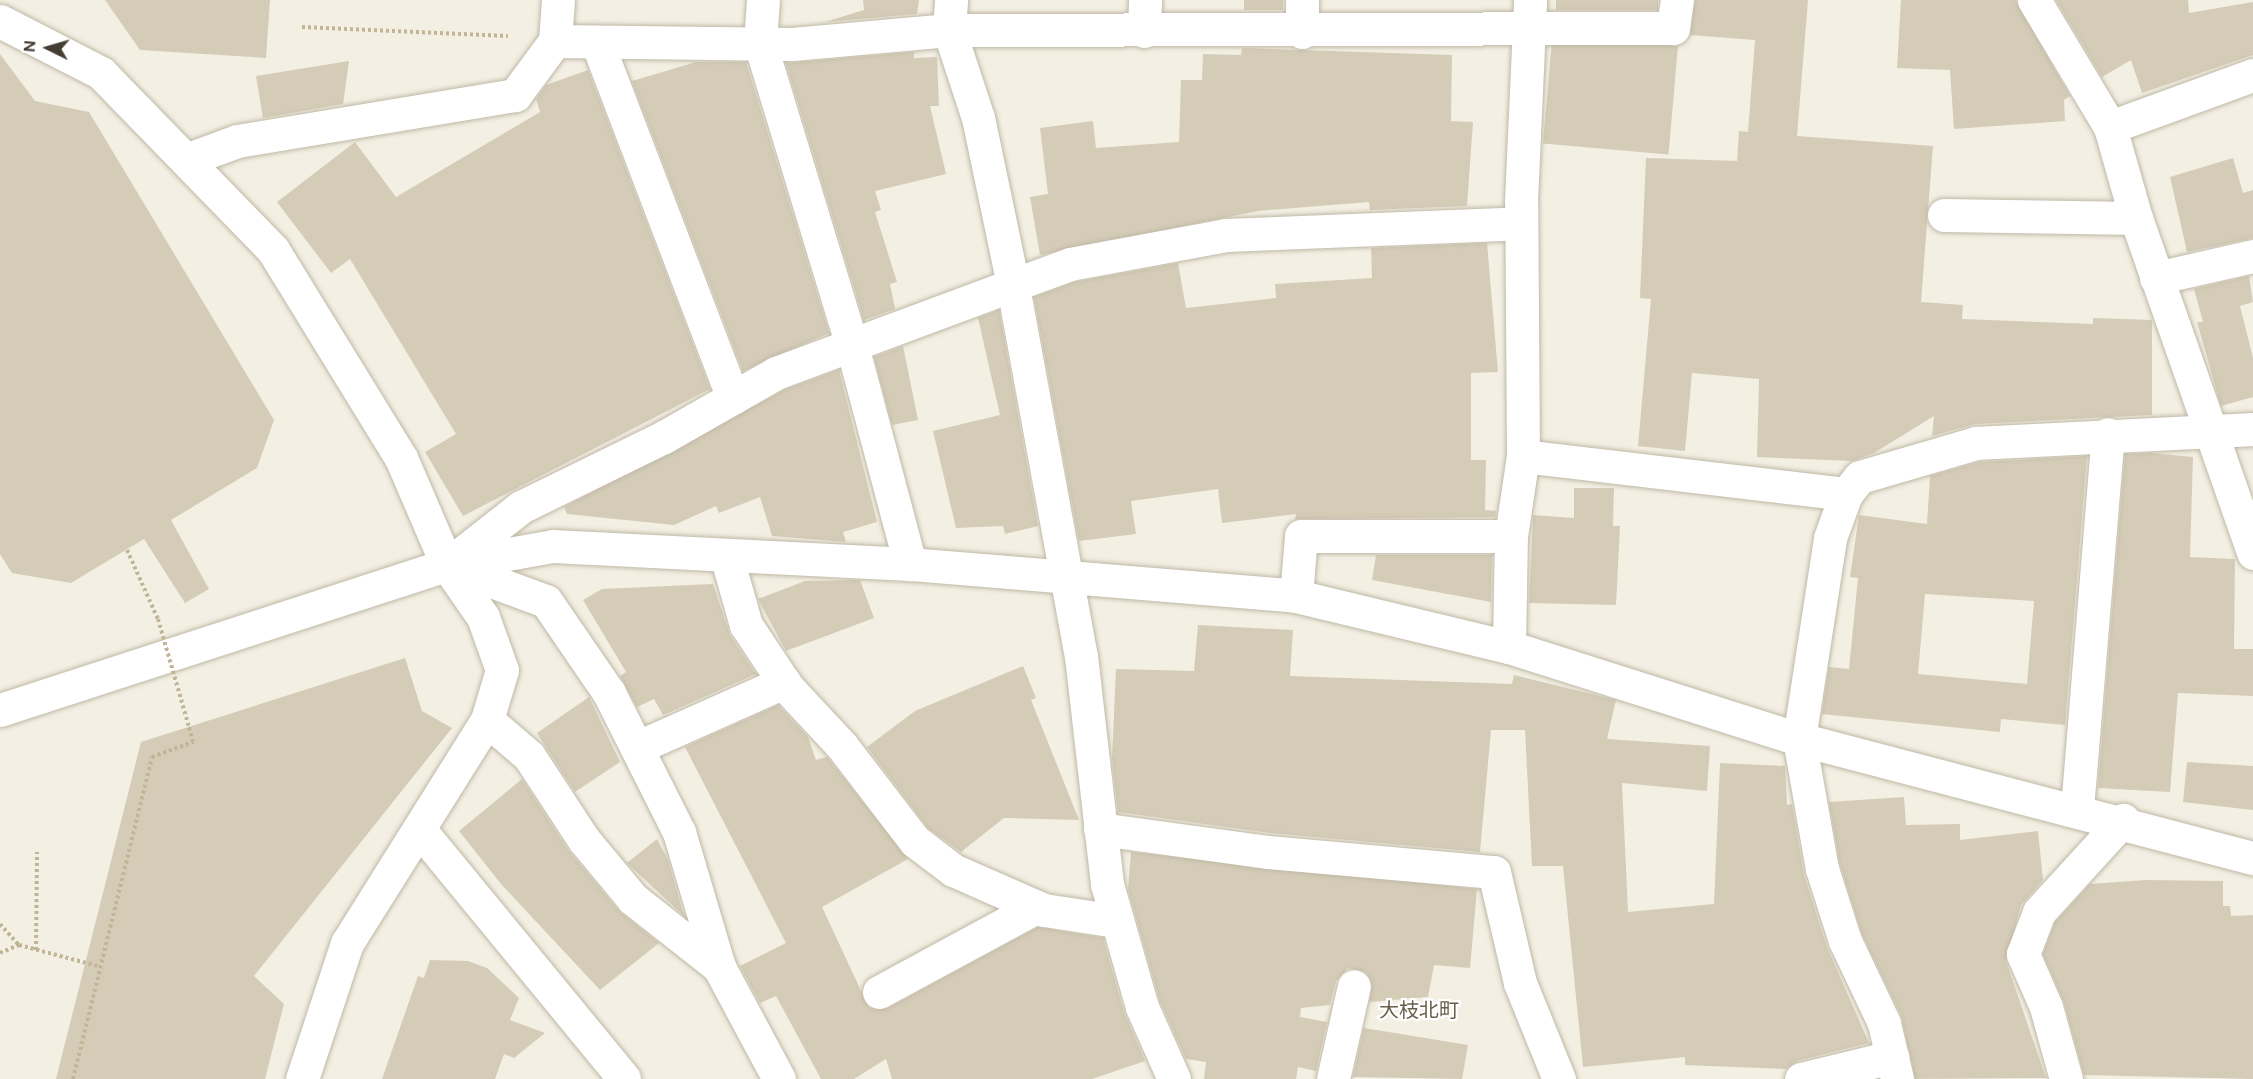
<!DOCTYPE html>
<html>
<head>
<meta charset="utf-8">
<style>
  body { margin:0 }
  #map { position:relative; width:2253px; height:1079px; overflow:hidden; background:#f3efe3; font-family:"DM Sans","Noto Sans JP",sans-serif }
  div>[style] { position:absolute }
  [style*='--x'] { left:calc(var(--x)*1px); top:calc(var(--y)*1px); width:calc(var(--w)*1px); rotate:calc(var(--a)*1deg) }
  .building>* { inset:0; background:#d5ccb8; transform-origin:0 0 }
  .path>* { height:4px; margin-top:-2px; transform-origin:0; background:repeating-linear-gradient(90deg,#c1b596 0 3px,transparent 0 6px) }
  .roads { filter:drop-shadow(0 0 2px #bfb8a5) drop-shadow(0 0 2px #bfb8a5) }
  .minor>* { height:33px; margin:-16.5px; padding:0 16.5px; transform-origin:16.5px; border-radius:16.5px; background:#fff }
  .path-bridge>* { height:4px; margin-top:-2px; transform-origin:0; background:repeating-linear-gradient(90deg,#c1b596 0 3px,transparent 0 6px) }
  span { translate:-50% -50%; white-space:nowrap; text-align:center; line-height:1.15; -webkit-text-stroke:4.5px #fff; paint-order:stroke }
  .neighbourhood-label { font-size:20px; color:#695e4a }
  .north { position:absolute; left:18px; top:18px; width:60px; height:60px; -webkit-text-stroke:4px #fff; paint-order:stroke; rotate:275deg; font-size:16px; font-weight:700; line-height:24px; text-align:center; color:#453f33 }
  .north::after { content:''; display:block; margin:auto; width:21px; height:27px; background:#453f33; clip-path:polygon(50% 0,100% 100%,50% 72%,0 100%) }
</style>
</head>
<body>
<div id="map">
  <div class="building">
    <i style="clip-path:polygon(105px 0,270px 0,266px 58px,140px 50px)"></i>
    <i style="clip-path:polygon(863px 0,919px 0,917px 14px,825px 22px,864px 10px)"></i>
    <i style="left:1244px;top:0;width:39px;height:10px"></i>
    <i style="left:1556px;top:0;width:102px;height:10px"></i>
    <i style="clip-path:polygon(1695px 0,1808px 0,1797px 136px,1933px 146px,1921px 302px,1963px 305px,1962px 319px,2093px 324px,2093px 318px,2152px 320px,2152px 415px,1975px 424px,1932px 436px,1934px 416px,1874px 453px,1852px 461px,1757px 457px,1759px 379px,1692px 373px,1685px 451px,1638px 446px,1651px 299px,1640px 298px,1646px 158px,1737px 161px,1739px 131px,1748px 132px,1755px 40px,1690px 35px)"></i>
    <i style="clip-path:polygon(1901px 0,2015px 0,2070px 96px,2064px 100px,2065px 121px,1954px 129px,1950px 70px,1897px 68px)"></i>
    <i style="clip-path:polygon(2056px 0,2188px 0,2189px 13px,2253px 2px,2253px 55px,2142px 93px,2131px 60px,2102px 77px)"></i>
    <i style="left:1678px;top:46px;width:109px;height:126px;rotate:95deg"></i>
    <i style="clip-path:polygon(1242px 48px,1452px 55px,1451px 121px,1473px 122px,1467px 206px,1370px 210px,1369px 202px,1258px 211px,1040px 255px,1030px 197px,1048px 194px,1040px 128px,1093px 121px,1096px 148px,1179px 142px,1181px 80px,1202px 80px,1203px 54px,1241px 55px)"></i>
    <i style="clip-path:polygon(914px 52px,914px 58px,937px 57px,939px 106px,930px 106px,946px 174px,875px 191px,881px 210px,875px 212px,897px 282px,890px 284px,895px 309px,864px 320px,786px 63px)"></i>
    <i style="clip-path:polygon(0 54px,35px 101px,89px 112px,274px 420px,257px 468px,171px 520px,209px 589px,185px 603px,144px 539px,71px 583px,12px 573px,0 554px)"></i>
    <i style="clip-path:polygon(349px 61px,343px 104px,263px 118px,256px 76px)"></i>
    <i style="clip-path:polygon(696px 62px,746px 62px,829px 333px,743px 371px,632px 81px)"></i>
    <i style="clip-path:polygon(588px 70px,710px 389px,463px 516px,425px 452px,456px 434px,350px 259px,331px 273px,277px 202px,355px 142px,396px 197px,540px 112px,536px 99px,546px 85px)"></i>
    <i style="clip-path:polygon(2233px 158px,2243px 193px,2253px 190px,2253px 238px,2187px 252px,2170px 177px)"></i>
    <i style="clip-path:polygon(1487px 243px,1498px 372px,1471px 373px,1471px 460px,1486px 460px,1485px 510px,1496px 511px,1495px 517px,1295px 519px,1296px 514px,1222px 523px,1218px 489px,1131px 501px,1136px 534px,1079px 541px,1034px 297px,1075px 282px,1178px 263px,1186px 308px,1276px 298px,1275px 284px,1372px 278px,1371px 248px)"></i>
    <i style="clip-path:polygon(2249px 276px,2253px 302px,2240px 306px,2253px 358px,2253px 397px,2221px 406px,2197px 322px,2203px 322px,2194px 289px)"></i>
    <i style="clip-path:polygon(999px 310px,1038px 526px,1005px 534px,1003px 526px,956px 528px,933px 431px,1000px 415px,978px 318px)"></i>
    <i style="clip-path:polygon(903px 346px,918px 420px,892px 425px,874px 357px)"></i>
    <i style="clip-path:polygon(839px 370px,877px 522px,843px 532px,846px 542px,772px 536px,760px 497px,719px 513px,716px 506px,674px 525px,567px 514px,564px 507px,784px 390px)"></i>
    <i style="clip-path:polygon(2151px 453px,2193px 457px,2190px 557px,2235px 559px,2234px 649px,2253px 649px,2253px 696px,2178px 693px,2170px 792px,2098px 788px,2125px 454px)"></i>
    <i style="clip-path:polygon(evenodd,2087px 456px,2065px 725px,2001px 719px,2000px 732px,1822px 714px,1829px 667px,1849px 669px,1858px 578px,1850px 577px,1859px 515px,1927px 524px,1930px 476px,1979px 462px,2087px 456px,1925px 594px,2034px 601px,2027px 684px,1918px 674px,1925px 594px)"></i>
    <i style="clip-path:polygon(1574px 488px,1614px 488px,1613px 526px,1620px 526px,1616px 605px,1529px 603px,1533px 515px,1574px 518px)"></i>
    <i style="clip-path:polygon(1376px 555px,1492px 555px,1491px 602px,1372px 580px)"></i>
    <i style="clip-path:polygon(860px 580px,874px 618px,786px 651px,758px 599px,805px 581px)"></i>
    <i style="clip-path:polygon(713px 584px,730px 635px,756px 674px,663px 715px,654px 699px,637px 707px,620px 676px,626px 672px,583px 600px,602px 589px)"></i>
    <i style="clip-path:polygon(1198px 625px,1293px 630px,1290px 676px,1512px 684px,1514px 675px,1616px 700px,1607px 739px,1710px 746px,1707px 791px,1622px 783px,1628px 912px,1714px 904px,1720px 763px,1785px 766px,1787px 805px,1792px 804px,1804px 875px,1827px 947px,1869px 1043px,1797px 1061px,1786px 1069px,1685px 1065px,1685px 1057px,1583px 1067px,1563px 866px,1532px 866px,1525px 730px,1491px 730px,1480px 852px,1270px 833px,1118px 812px,1112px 759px,1116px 669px,1194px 671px)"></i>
    <i style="clip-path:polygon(405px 658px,422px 711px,452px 728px,254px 976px,284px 1004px,265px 1079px,56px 1079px,141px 742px)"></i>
    <i style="clip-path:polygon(1023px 666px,1036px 698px,1031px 700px,1079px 820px,1004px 818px,961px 852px,928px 828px,867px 747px,915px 711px)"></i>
    <i style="clip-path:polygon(589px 697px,620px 762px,575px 792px,537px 733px)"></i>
    <i style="clip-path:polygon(778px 705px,808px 737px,816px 760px,827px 757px,908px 859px,822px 907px,869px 1008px,888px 1008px,1038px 927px,1103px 938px,1124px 1012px,1145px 1061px,1092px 1079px,892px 1079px,886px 1059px,854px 1079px,821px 1079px,776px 996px,760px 1003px,740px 966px,786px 943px,685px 747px)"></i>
    <i style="clip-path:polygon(2187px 762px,2253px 766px,2253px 810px,2183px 802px)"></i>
    <i style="clip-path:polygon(522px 779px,568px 850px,619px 911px,659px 943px,600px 990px,501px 884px,459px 831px)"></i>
    <i style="clip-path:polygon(1904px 797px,1906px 825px,1960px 824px,1960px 840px,2038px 831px,2043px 880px,2021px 905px,2006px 961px,2046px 1078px,1915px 1079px,1901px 1015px,1862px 934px,1840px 864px,1829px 802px)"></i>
    <i style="clip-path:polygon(657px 839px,668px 860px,684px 916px,627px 863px)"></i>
    <i style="clip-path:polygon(1131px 852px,1477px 889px,1470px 968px,1434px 965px,1428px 997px,1370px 1002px,1367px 973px,1348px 968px,1336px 981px,1330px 1005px,1301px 1008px,1300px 1017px,1327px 1022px,1316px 1071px,1298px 1067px,1296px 1079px,1204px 1079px,1206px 1062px,1186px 1059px,1160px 1001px,1128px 889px)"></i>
    <i style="clip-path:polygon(2146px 880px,2223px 881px,2223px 906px,2230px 906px,2231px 916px,2253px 915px,2253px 1079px,2084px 1075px,2064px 1002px,2043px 954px,2055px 922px,2090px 884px)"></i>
    <i style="clip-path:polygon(430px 960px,468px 961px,487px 968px,519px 998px,510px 1020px,545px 1033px,514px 1058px,504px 1054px,495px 1079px,382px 1079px,418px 976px,424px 978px)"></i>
    <i style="clip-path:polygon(1364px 1028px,1468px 1045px,1462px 1079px,1353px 1077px)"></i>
  </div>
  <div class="path">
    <i style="--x:302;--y:27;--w:206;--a:2.5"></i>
    <i style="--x:0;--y:924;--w:28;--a:48"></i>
    <i style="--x:36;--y:950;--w:98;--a:-89.4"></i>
    <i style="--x:0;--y:953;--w:21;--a:-23"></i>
    <i style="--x:19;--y:945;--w:82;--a:14.9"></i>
    <i style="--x:73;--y:1079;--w:332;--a:-76.2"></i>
    <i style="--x:152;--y:757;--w:44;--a:-20.1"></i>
    <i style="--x:193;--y:742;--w:16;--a:-105"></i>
  </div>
  <div class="roads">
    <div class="minor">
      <i style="--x:763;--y:0;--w:43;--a:94"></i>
      <i style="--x:760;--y:43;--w:313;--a:73.1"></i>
      <i style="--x:851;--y:342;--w:230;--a:75.1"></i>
      <i style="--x:1302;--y:0;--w:32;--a:90"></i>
      <i style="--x:2034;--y:0;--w:148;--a:59.1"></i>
      <i style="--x:2110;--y:127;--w:95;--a:74.1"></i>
      <i style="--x:2136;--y:218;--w:355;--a:70.7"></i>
      <i style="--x:0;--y:21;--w:114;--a:27.2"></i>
      <i style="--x:101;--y:73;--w:247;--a:45.8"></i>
      <i style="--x:273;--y:250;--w:244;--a:58.4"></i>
      <i style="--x:401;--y:458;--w:116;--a:66.7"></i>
      <i style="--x:447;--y:565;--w:63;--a:55.3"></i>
      <i style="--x:483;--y:617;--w:56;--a:70.3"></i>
      <i style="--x:502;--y:670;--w:52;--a:106.7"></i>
      <i style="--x:487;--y:720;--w:263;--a:122.1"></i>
      <i style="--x:347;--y:943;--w:143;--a:108.3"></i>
      <i style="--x:1144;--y:31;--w:31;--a:-88"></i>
      <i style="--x:555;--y:41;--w:41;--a:-85.8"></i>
      <i style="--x:597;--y:42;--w:381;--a:69.1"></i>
      <i style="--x:2110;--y:127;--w:152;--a:-20"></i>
      <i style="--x:186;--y:160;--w:54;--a:-20.4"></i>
      <i style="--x:237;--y:141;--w:282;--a:-9.4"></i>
      <i style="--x:515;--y:95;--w:67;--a:-53.5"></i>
      <i style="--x:555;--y:41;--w:237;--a:0.7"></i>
      <i style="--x:792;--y:44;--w:158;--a:-5.1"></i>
      <i style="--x:949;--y:30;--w:724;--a:-0.16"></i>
      <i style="--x:1673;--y:28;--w:28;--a:-82"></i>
      <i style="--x:1944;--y:215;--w:192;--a:0.9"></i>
      <i style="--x:2156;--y:278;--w:99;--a:-12.8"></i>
      <i style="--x:1523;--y:456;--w:325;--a:6.7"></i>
      <i style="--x:726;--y:555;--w:73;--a:74.1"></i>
      <i style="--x:746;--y:625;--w:74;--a:56.5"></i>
      <i style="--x:787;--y:687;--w:81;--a:47"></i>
      <i style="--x:842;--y:746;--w:120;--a:52.5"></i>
      <i style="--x:915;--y:841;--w:48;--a:37.3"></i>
      <i style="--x:953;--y:870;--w:99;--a:23.7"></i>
      <i style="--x:1044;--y:910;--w:74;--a:8.6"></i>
      <i style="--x:451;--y:562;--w:89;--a:-38.2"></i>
      <i style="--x:521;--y:507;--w:159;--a:-26.1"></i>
      <i style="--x:664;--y:437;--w:129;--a:-29.7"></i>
      <i style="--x:776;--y:373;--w:253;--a:-20.4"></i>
      <i style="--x:1013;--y:285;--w:171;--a:-101.8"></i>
      <i style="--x:978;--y:118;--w:93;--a:-108.2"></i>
      <i style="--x:949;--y:30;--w:30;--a:-86"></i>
      <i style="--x:448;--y:565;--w:104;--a:20.2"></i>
      <i style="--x:546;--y:601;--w:112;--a:55.6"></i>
      <i style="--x:609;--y:693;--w:156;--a:63.3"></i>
      <i style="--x:679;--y:832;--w:141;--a:73.5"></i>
      <i style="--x:719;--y:967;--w:127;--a:61.8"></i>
      <i style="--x:1296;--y:596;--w:60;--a:-85.2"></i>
      <i style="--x:1301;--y:536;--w:210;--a:0"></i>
      <i style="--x:1511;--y:536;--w:81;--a:-81.5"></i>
      <i style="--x:1523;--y:456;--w:255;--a:-90.4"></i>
      <i style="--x:1521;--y:201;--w:201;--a:-87.4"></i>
      <i style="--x:1509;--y:647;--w:111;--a:-89"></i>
      <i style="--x:0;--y:710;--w:470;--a:-18"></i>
      <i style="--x:447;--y:565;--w:108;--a:-10.2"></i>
      <i style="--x:553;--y:546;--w:357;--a:2.9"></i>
      <i style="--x:910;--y:564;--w:387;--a:4.7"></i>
      <i style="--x:1296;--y:596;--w:219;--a:13.5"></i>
      <i style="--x:1509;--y:647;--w:304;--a:17.6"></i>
      <i style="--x:1799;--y:739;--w:469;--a:14.7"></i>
      <i style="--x:487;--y:720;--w:55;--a:40.6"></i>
      <i style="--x:529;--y:756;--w:100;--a:56.8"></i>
      <i style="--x:584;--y:840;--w:77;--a:50.3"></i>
      <i style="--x:633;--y:899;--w:110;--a:38.3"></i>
      <i style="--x:638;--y:747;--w:160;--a:-24"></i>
      <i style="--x:2077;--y:809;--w:376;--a:-85.3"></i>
      <i style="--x:419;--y:829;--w:323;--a:50.6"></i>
      <i style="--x:1100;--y:829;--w:170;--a:7.8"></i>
      <i style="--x:1268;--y:852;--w:227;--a:5.1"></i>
      <i style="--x:1494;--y:872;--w:114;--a:76.8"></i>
      <i style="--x:1520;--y:983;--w:104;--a:67.9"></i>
      <i style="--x:879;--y:992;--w:179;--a:-28.4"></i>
      <i style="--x:1174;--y:1079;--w:79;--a:-114"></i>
      <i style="--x:1142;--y:1007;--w:128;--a:-105.9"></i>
      <i style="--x:1107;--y:884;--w:228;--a:-96.5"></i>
      <i style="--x:1081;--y:657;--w:378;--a:-100.4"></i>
      <i style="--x:1013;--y:285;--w:61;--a:-20.2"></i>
      <i style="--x:1070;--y:264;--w:159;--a:-10.5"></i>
      <i style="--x:1226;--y:235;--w:295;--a:-2.3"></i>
      <i style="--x:1333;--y:1079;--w:95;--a:-77.3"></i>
      <i style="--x:1801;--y:1079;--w:94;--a:-13.6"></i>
      <i style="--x:1897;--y:1079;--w:57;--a:-103.1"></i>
      <i style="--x:1884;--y:1023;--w:91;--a:-115.4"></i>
      <i style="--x:1845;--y:941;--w:76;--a:-107.7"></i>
      <i style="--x:1822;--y:869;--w:132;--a:-100"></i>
      <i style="--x:1799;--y:739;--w:203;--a:-81.2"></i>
      <i style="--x:1830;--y:538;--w:47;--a:-70"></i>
      <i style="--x:1846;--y:494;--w:22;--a:-51"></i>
      <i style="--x:1860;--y:477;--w:121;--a:-16.3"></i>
      <i style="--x:1976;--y:443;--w:277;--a:-2.9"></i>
      <i style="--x:2066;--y:1079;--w:75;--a:-105.5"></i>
      <i style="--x:2046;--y:1007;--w:58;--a:-113.5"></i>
      <i style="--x:2023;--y:954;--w:45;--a:-69.1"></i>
      <i style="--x:2039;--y:912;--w:125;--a:-47.6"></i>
    </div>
  </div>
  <div class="path-bridge">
    <i style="--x:127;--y:550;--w:76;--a:65.8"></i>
    <i style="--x:158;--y:619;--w:112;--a:74"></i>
  </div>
  <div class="neighbourhood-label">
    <span style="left:1419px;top:1010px">大枝北町</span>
  </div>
  <div class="north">N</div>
</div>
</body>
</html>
